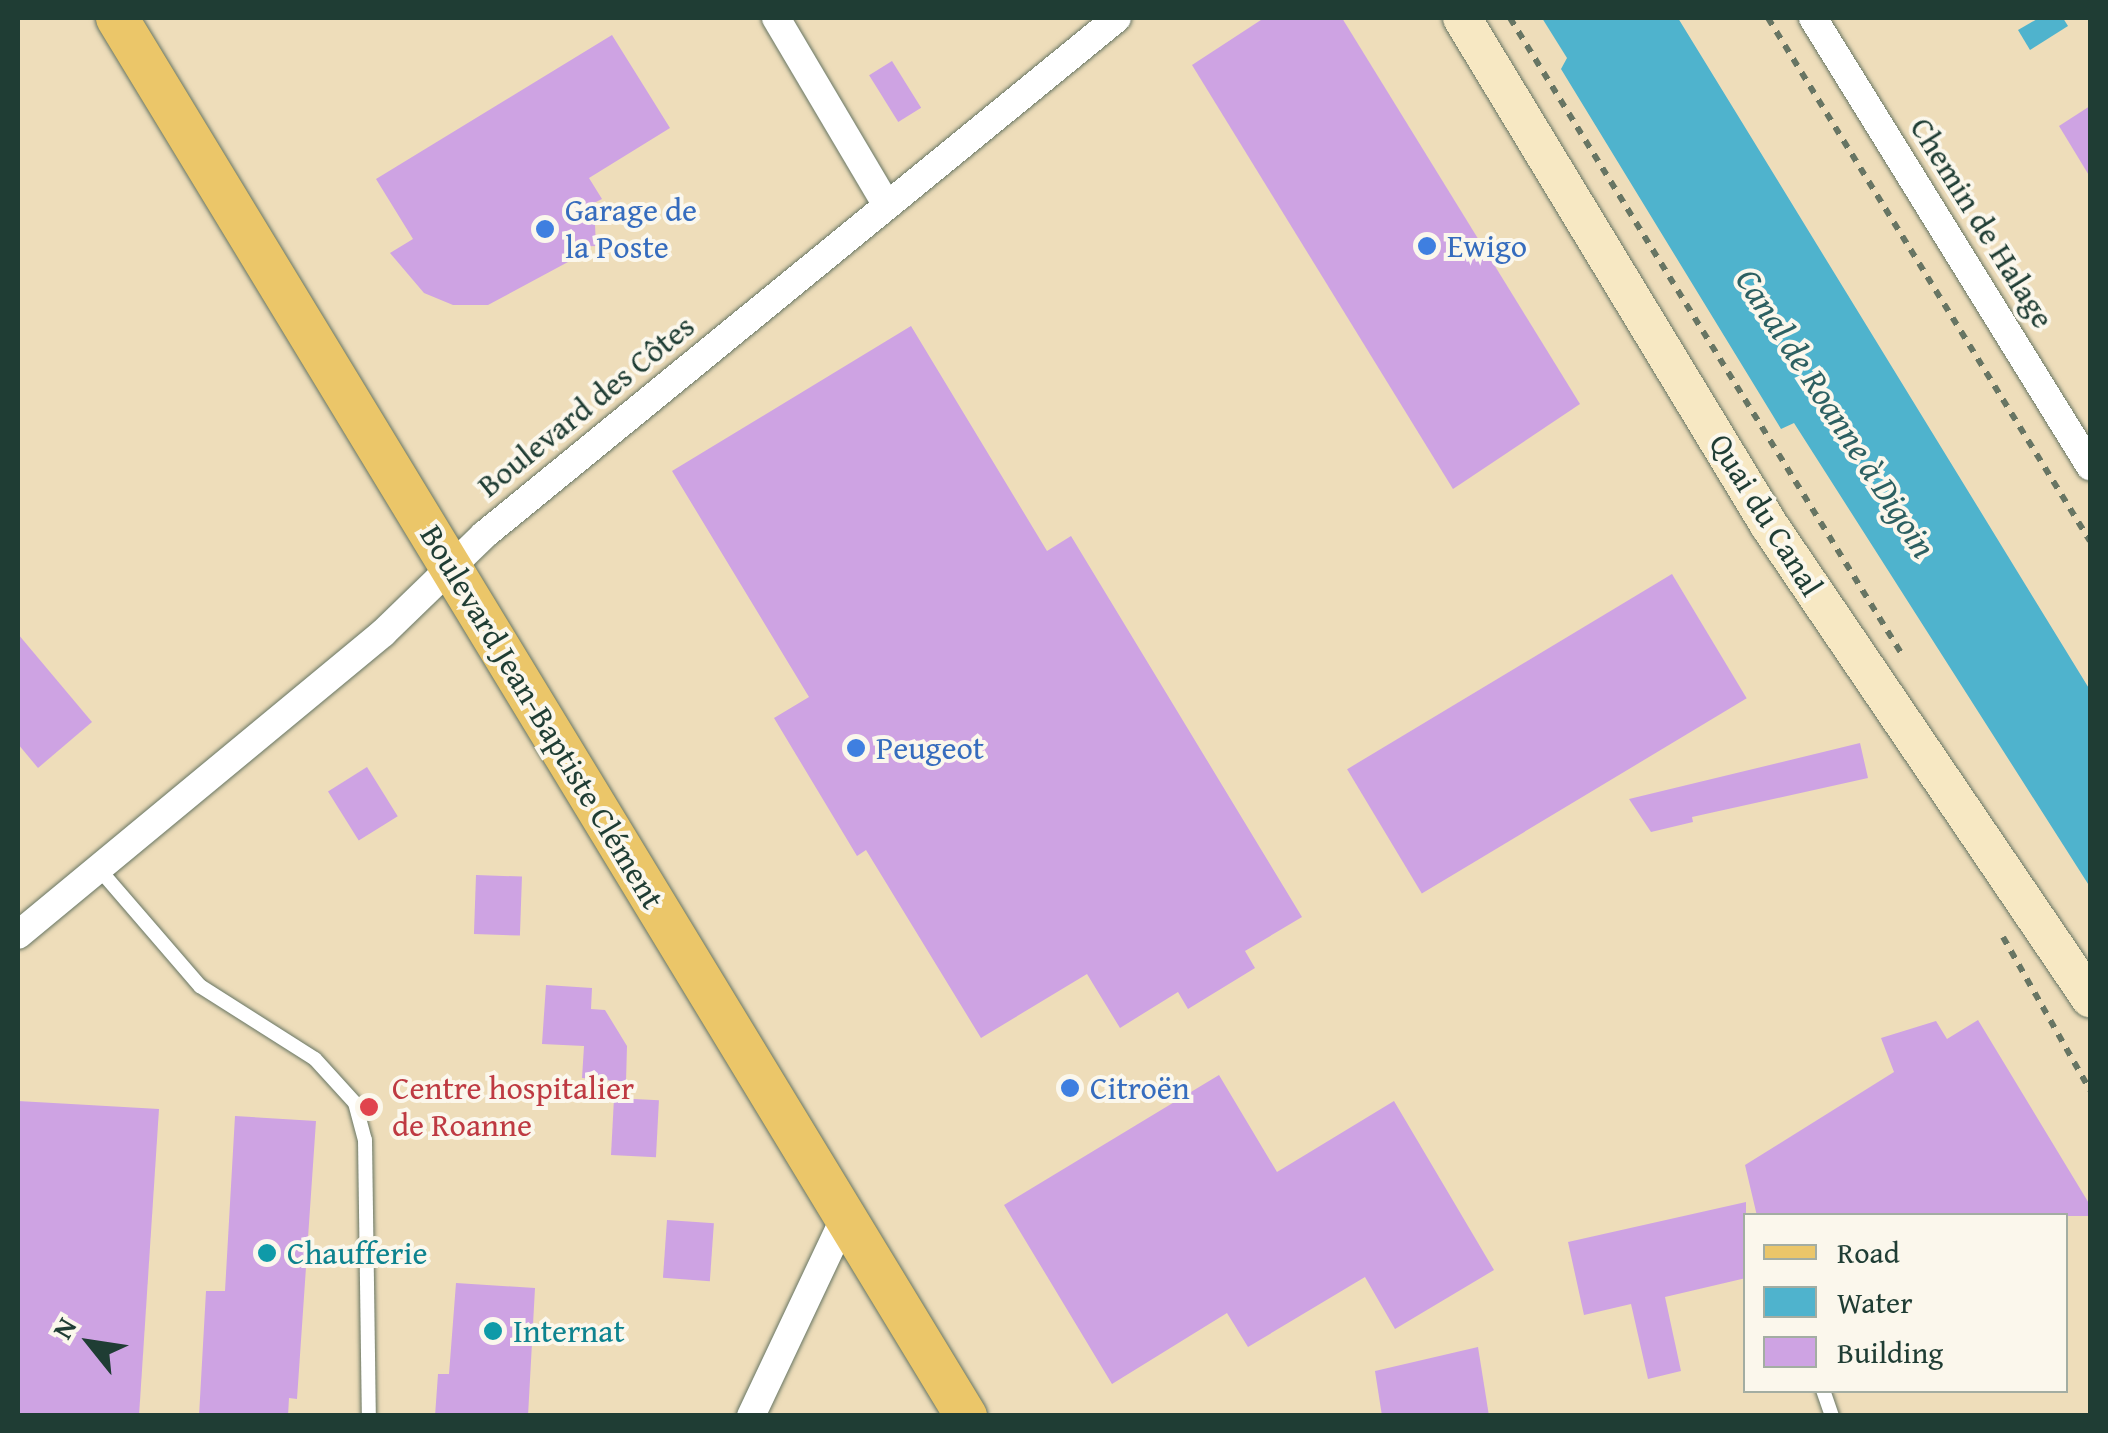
<!DOCTYPE html>
<html>
<head>
<meta charset="utf-8">
<style>
  body { margin:0 }
  #map { position:relative; width:2108px; height:1433px; overflow:hidden; background:#eeddba; font-family:"Gentium Book Plus",serif }
  div>[style] { position:absolute }
  [style*='--x'] { left:calc(var(--x)*1px); top:calc(var(--y)*1px); width:calc(var(--w)*1px); rotate:calc(var(--a)*1deg) }
  .water>* { inset:0; background:#4fb3cd }
  .building>* { inset:0; background:#cea3e3; transform-origin:0 0 }
  .path>* { height:6px; margin-top:-3px; transform-origin:0; background:repeating-linear-gradient(90deg,#677563 0 8px,transparent 0 16px) }
  .roads { filter:drop-shadow(0 0 2px #677563) drop-shadow(0 0 2px #677563) }
  .lane>* { height:14px; margin:-7px; padding:0 7px; transform-origin:7px; border-radius:7px; background:#fff }
  .street>* { height:28px; margin:-14px; padding:0 14px; transform-origin:14px; border-radius:14px; background:#fff }
  .secondary>* { height:38px; margin:-19px; padding:0 19px; transform-origin:19px; border-radius:19px; background:#f7e8c3 }
  .primary>* { height:42px; margin:-21px; padding:0 21px; transform-origin:21px; border-radius:21px; background:#ebc669 }
  .dots>* { width:28px; height:28px; translate:-50% -50%; box-sizing:border-box; border:5px solid #fbf7ec; border-radius:50% }
  span { translate:-50% -50%; white-space:nowrap; text-align:center; line-height:1.15; -webkit-text-stroke:8px #fbf7ec; paint-order:stroke }
  .shop-label { font-size:32px; color:#366cbe }
  .left { translate:0 -50%; text-align:left }
  .street-label { font-size:32px; color:#1f3d34 }
  .health-label { font-size:32px; color:#be3a42 }
  .culture-label { font-size:32px; color:#0d838f }
  .water-label { font-size:35px; color:#2d6062; font-style:italic }
  .frame { position:absolute; inset:0; border:20px solid #1f3d34; pointer-events:none }
  .legend { position:absolute; left:1743px; top:1213px; width:325px; height:180px; box-sizing:border-box; background:#fbf7ec; border:2px solid #a3ada2; margin:0; padding:12px 18px; list-style:none; font-size:30px; color:#1f3d34 }
  .legend li { display:flex; align-items:center; gap:20px; height:50px }
  .legend b { width:50px; border:2px solid #a3ada2 }
  .north { position:absolute; left:40px; top:1293px; width:100px; height:100px; -webkit-text-stroke:8px #fbf7ec; paint-order:stroke; rotate:300deg; font-size:28px; font-weight:700; line-height:40px; text-align:center; color:#1f3d34 }
  .north::after { content:''; display:block; margin:auto; width:35px; height:45px; background:#1f3d34; clip-path:polygon(50% 0,100% 100%,50% 72%,0 100%) }
</style>
</head>
<body>
<div id="map">
  <div class="water">
    <i style="clip-path:polygon(1542px 18px,1678px 18px,2090px 690px,2090px 887px,1794px 423px,1781px 429px,1561px 69px,1567px 58px)"></i>
    <i style="clip-path:polygon(2039px 18px,2063px 18px,2068px 26px,2030px 50px,2018px 30px)"></i>
  </div>
  <div class="building">
    <i style="clip-path:polygon(1264px 18px,1342px 18px,1580px 404px,1453px 489px,1192px 65px)"></i>
    <i style="clip-path:polygon(612px 35px,670px 128px,589px 178px,602px 199px,594px 203px,596px 246px,568px 247px,568px 262px,488px 305px,453px 305px,424px 293px,390px 253px,413px 239px,376px 179px)"></i>
    <i style="left:892px;top:61px;width:55px;height:27px;rotate:58deg"></i>
    <i style="clip-path:polygon(2090px 106px,2090px 177px,2059px 126px)"></i>
    <i style="clip-path:polygon(911px 326px,1047px 551px,1071px 536px,1302px 917px,1245px 951px,1255px 968px,1188px 1009px,1178px 992px,1120px 1028px,1087px 974px,981px 1038px,866px 850px,857px 856px,774px 718px,809px 697px,672px 471px)"></i>
    <i style="left:1672px;top:574px;width:145px;height:379px;rotate:59deg"></i>
    <i style="clip-path:polygon(18px 634px,92px 722px,38px 768px,18px 744px)"></i>
    <i style="clip-path:polygon(1860px 743px,1868px 778px,1692px 817px,1693px 822px,1651px 832px,1629px 799px)"></i>
    <i style="left:367px;top:767px;width:58px;height:46px;rotate:58deg"></i>
    <i style="left:476px;top:875px;width:46px;height:59px;rotate:2deg"></i>
    <i style="clip-path:polygon(546px 985px,592px 988px,591px 1009px,605px 1010px,627px 1046px,626px 1082px,582px 1078px,584px 1046px,542px 1044px)"></i>
    <i style="clip-path:polygon(1978px 1020px,2090px 1205px,2090px 1216px,1757px 1216px,1745px 1165px,1894px 1072px,1881px 1038px,1936px 1021px,1947px 1039px)"></i>
    <i style="clip-path:polygon(1219px 1075px,1277px 1172px,1394px 1101px,1494px 1270px,1395px 1329px,1365px 1277px,1248px 1347px,1227px 1313px,1112px 1384px,1004px 1205px)"></i>
    <i style="left:614px;top:1098px;width:45px;height:57px;rotate:3deg"></i>
    <i style="clip-path:polygon(18px 1101px,159px 1109px,139px 1416px,18px 1416px)"></i>
    <i style="clip-path:polygon(235px 1116px,316px 1121px,297px 1399px,289px 1398px,288px 1416px,199px 1416px,206px 1291px,225px 1291px)"></i>
    <i style="clip-path:polygon(1746px 1202px,1746px 1278px,1665px 1297px,1681px 1371px,1648px 1379px,1631px 1304px,1584px 1315px,1568px 1242px)"></i>
    <i style="left:667px;top:1220px;width:47px;height:58px;rotate:4deg"></i>
    <i style="clip-path:polygon(456px 1283px,535px 1288px,528px 1416px,435px 1416px,438px 1374px,449px 1374px)"></i>
    <i style="clip-path:polygon(1478px 1347px,1489px 1416px,1382px 1416px,1375px 1371px)"></i>
  </div>
  <div class="path">
    <i style="--x:1510;--y:18;--w:749;--a:58.37"></i>
    <i style="--x:1768;--y:18;--w:614;--a:58.38"></i>
    <i style="--x:2003;--y:937;--w:176;--a:60.4"></i>
  </div>
  <div class="roads">
    <div class="lane">
      <i style="--x:99;--y:869;--w:155;--a:49.2"></i>
      <i style="--x:200;--y:986;--w:136;--a:32.4"></i>
      <i style="--x:315;--y:1059;--w:59;--a:47.7"></i>
      <i style="--x:355;--y:1103;--w:38;--a:75"></i>
      <i style="--x:365;--y:1140;--w:276;--a:89.2"></i>
      <i style="--x:1823;--y:1390;--w:28;--a:71"></i>
    </div>
    <div class="street">
      <i style="--x:776;--y:18;--w:216;--a:59.4"></i>
      <i style="--x:1813;--y:18;--w:527;--a:58.27"></i>
      <i style="--x:18;--y:935;--w:474;--a:-39.6"></i>
      <i style="--x:383;--y:633;--w:141;--a:-44.1"></i>
      <i style="--x:484;--y:535;--w:817;--a:-39.24"></i>
      <i style="--x:751;--y:1416;--w:222;--a:-64.7"></i>
    </div>
    <div class="secondary">
      <i style="--x:1462;--y:18;--w:593;--a:58.8"></i>
      <i style="--x:1769;--y:525;--w:572;--a:55.84"></i>
    </div>
    <div class="primary">
      <i style="--x:117;--y:18;--w:1636;--a:58.73"></i>
    </div>
  </div>
  <div class="dots">
    <i style="left:545px;top:229px;background:#3f7fe0"></i>
    <i style="left:1427px;top:246px;background:#3f7fe0"></i>
    <i style="left:856px;top:748px;background:#3f7fe0"></i>
    <i style="left:1070px;top:1088px;background:#3f7fe0"></i>
    <i style="left:369px;top:1107px;background:#e0444e"></i>
    <i style="left:267px;top:1253px;background:#0f9aa8"></i>
    <i style="left:493px;top:1331px;background:#0f9aa8"></i>
  </div>
  <div class="shop-label">
    <span class="left" style="left:565px;top:229px">Garage de<br>la Poste</span>
    <span class="left" style="left:1447px;top:246px">Ewigo</span>
    <span class="left" style="left:876px;top:748px">Peugeot</span>
    <span class="left" style="left:1090px;top:1088px">Citroën</span>
  </div>
  <div class="street-label">
    <span style="left:1982px;top:223px;rotate:58deg">Chemin de Halage</span>
    <span style="left:586px;top:406px;rotate:-39deg">Boulevard des Côtes</span>
    <span style="left:1766px;top:515px;rotate:58deg">Quai du Canal</span>
    <span style="left:542px;top:717px;rotate:59deg">Boulevard Jean-Baptiste Clément</span>
  </div>
  <div class="health-label">
    <span class="left" style="left:392px;top:1107px">Centre hospitalier<br>de Roanne</span>
  </div>
  <div class="culture-label">
    <span class="left" style="left:287px;top:1253px">Chaufferie</span>
    <span class="left" style="left:513px;top:1331px">Internat</span>
  </div>
  <div class="water-label">
    <span style="left:1836px;top:413px;rotate:57deg">Canal de Roanne à Digoin</span>
  </div>
  <div class="frame"></div>
  <ul class="legend">
  <li><b style="height:12px;background:#ebc669"></b>Road</li>
  <li><b style="height:28px;background:#4fb3cd"></b>Water</li>
  <li><b style="height:28px;background:#cea3e3"></b>Building</li>
  </ul>
  <div class="north">N</div>
</div>
</body>
</html>
